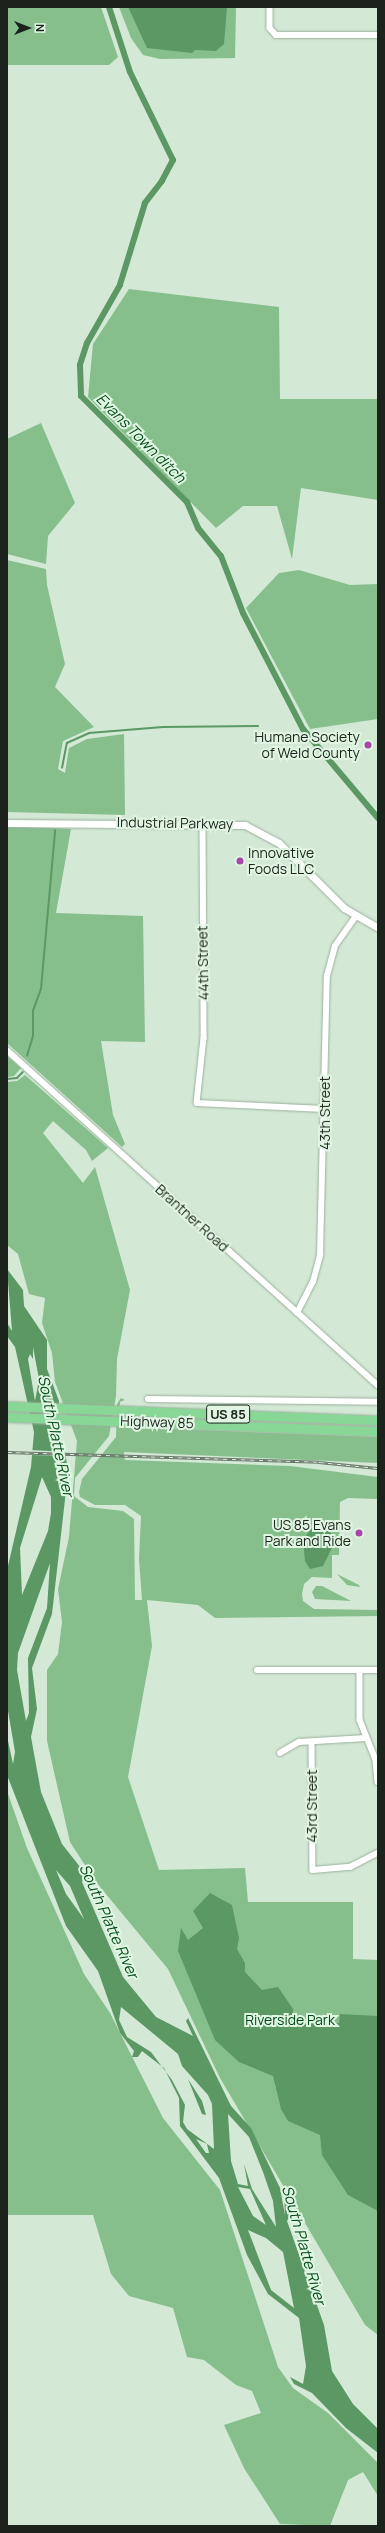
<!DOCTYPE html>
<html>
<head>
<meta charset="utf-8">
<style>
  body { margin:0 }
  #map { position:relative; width:385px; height:2533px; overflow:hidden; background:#d3e8d5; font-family:Manrope,sans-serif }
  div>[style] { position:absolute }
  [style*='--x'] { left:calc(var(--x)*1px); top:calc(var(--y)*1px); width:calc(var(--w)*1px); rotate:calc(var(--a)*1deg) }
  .green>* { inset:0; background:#86bf8c }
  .water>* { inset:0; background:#5b9864 }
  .pier>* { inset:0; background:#d3e8d5 }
  .stream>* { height:1.5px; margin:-0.75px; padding:0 0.75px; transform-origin:0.75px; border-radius:0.75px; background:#5b9864 }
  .canal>* { height:6px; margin:-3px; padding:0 3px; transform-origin:3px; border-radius:3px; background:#5b9864 }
  .roads { filter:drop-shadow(0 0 1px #9bb09d) drop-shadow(0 0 1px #9bb09d) }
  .minor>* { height:5.5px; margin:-2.75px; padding:0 2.75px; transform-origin:2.75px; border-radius:2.75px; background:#fff }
  .tertiary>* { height:7px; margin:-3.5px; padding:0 3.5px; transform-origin:3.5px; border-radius:3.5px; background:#fff }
  .trunk>* { height:9px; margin:-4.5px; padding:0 4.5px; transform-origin:4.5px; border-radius:4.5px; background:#88d796 }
  .rail>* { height:3px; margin-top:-1.5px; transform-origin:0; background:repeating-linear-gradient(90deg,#e0f6e2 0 4.5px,#687569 0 9px); box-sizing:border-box; border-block:1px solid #687569 }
  .dots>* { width:11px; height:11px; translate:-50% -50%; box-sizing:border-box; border:2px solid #e0f6e2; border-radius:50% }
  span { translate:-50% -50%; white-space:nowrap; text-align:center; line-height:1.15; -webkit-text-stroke:4px #e0f6e2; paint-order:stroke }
  .shield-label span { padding:1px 3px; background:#e0f6e2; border:1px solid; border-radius:3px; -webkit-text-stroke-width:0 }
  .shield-label { font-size:13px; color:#1b231c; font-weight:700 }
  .poi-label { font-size:14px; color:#1b231c }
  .right { translate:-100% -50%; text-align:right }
  .left { translate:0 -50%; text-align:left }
  .street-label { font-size:14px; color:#1b231c }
  .park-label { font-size:14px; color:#014b18 }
  .water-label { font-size:15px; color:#044d1a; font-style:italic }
  .frame { position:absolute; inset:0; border:8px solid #1b231c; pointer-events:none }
  .north { position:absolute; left:8px; top:8px; width:40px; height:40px; -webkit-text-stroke:3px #e0f6e2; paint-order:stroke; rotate:90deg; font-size:11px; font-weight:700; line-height:16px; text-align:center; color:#1b231c }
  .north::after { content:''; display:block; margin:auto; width:14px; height:18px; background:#1b231c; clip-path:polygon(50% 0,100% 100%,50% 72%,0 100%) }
</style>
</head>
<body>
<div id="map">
  <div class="green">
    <i style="clip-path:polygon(7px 7px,101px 7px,118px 57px,109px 65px,7px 65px)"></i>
    <i style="clip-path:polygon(119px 7px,236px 7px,235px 58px,160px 59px,143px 55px,131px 38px)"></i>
    <i style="clip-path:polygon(129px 289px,279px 307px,280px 399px,378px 399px,378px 500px,301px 488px,292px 559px,277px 506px,243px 506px,216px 528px,88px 397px,93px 344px)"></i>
    <i style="clip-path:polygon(41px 423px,75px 503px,48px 536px,46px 564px,7px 554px,7px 439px)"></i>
    <i style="clip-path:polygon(7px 560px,46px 569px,47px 585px,65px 664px,55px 687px,94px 727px,63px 741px,58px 769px,65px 773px,69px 748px,87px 739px,124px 734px,125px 815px,7px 812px)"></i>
    <i style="clip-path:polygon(299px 570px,350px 585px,378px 584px,378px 719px,310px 729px,246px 608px,279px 573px)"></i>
    <i style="clip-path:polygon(7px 826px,71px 829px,56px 913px,143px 916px,145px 1042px,101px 1041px,113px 1115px,125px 1144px,122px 1147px,7px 1043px)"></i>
    <i style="clip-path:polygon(7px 1056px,21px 1068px,14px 1076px,7px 1077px)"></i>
    <i style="clip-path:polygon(25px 1075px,108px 1148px,92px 1161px,86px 1150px,53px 1121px,43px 1133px,83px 1183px,95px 1167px,130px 1290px,117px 1359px,116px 1396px,109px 1436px,75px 1478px,74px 1496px,88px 1507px,123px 1511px,134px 1519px,135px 1600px,142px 1600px,139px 1559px,141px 1516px,125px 1505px,95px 1505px,80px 1497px,79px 1492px,82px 1479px,116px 1437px,117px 1404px,121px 1398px,125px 1400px,120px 1402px,119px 1427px,378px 1437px,378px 1463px,124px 1452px,125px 1460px,290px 1466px,378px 1477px,378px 1499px,348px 1498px,340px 1502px,339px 1555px,332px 1555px,332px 1578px,312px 1577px,304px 1584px,302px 1594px,303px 1601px,314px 1609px,378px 1610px,378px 1616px,215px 1618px,198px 1605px,147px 1600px,152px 1646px,128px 1777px,159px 1870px,245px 1868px,248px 1902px,353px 1902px,353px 1959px,378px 1960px,378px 2335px,365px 2325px,220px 2078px,168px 1969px,96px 1882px,70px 1842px,47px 1741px,47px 1670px,58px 1654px,62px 1622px,58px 1589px,69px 1537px,77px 1441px,55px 1382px,52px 1353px,42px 1323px,45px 1298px,29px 1294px,18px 1254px,7px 1245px,7px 1082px,17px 1081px)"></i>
    <i style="clip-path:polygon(337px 1574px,359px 1585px,360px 1587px,347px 1585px)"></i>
    <i style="clip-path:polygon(316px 1586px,322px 1586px,351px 1601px,315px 1599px,312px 1592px)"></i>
    <i style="clip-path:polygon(7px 1791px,27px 1848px,84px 1974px,110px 2013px,163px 2118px,220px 2190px,278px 2367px,293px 2388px,328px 2413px,378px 2463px,378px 2496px,363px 2472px,348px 2480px,330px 2526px,280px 2524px,244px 2468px,224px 2425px,261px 2413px,252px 2391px,236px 2385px,204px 2360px,187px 2357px,173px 2308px,129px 2296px,111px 2274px,93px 2215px,7px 2215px)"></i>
  </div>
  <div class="water">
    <i style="clip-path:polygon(128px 7px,227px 7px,224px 44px,216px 51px,195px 50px,192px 53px,147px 48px)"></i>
    <i style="clip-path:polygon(evenodd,7px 1269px,23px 1290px,24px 1306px,47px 1340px,47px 1369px,59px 1401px,58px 1439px,65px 1450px,68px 1473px,52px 1614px,32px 1668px,37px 1709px,31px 1737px,41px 1792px,62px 1844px,95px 1886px,85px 1876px,82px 1882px,123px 1977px,156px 2017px,193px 2036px,186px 2021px,188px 2018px,231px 2106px,251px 2128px,280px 2188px,285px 2215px,284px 2191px,290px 2216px,287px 2221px,324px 2325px,332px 2371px,353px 2404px,378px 2429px,378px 2453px,346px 2428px,312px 2393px,294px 2384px,290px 2377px,303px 2384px,306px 2366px,299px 2318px,268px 2294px,247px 2255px,219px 2178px,180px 2126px,179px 2098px,164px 2068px,142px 2051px,138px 2057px,132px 2057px,134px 2051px,120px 2033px,98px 1971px,66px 1926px,7px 1775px,7px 1736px,13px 1764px,15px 1752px,7px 1705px,8px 1566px,31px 1467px,34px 1432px,15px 1347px,7px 1336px,7px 1323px,12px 1331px,7px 1269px,33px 1347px,39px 1379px,35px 1401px,28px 1359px,30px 1354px,33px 1359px,33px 1347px,7px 1269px,59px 1456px,63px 1470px,59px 1488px,55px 1457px,59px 1456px,7px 1269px,42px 1477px,51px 1497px,51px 1513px,48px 1531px,22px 1595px,20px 1548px,42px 1477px,7px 1269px,50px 1563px,47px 1608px,28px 1658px,29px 1713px,26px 1721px,17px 1670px,18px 1653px,50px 1563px,7px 1269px,56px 1870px,70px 1886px,84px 1919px,66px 1894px,56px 1870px,7px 1269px,121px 2007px,178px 2054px,182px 2066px,208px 2095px,212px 2104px,214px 2149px,187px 2129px,183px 2122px,185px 2105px,172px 2080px,151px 2052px,127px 2037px,119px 2020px,121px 2007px,7px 1269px,228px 2114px,249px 2137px,263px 2172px,273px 2201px,276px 2227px,252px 2189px,244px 2164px,248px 2186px,238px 2184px,231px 2161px,228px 2114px,7px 1269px,196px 2139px,207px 2144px,209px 2153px,206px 2153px,196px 2139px,7px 1269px,238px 2187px,250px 2189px,266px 2225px,253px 2216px,238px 2187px,7px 1269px,248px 2230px,266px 2238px,283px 2252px,294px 2308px,271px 2290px,248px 2230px)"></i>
    <i style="clip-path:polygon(320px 1526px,331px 1533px,332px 1548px,323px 1566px,310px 1569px,305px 1561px,303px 1540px,311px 1529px)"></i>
    <i style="clip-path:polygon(210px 1893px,232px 1905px,239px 1938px,237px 1949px,245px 1963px,245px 1972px,262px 1990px,278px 1987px,293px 2009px,293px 2017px,306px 2024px,339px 2023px,340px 2014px,378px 2016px,378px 2211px,348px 2195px,322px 2155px,320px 2135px,288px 2121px,281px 2109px,273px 2076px,239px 2062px,215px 2040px,178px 1951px,181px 1928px,188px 1940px,203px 1928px,193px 1911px)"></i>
    <i style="clip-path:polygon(188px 2079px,202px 2101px,206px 2115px,202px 2114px)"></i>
  </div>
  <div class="pier">
    <i style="clip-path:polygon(30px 1450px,68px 1452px,68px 1456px,30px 1455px)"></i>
  </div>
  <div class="stream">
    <i style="--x:62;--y:768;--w:25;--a:-79"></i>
    <i style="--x:67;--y:743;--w:24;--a:-24"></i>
    <i style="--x:89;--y:733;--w:74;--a:-4.6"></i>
    <i style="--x:163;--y:727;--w:95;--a:-0.6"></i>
    <i style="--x:27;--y:1056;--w:21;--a:-73"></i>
    <i style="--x:33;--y:1036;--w:25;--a:-90"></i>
    <i style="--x:33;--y:1011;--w:23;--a:-70"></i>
    <i style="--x:41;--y:989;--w:159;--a:-84.9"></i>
    <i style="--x:7;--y:1079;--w:10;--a:-6"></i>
    <i style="--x:17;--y:1078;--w:8;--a:-45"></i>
  </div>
  <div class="canal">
    <i style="--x:109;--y:7;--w:68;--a:72.1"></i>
    <i style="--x:130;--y:72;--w:98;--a:64"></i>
    <i style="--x:173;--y:160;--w:24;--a:118"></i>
    <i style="--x:162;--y:181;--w:28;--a:128"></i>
    <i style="--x:145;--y:203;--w:86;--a:107"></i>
    <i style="--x:120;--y:285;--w:67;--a:119.6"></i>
    <i style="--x:87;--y:343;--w:23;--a:108"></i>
    <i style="--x:80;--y:365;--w:31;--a:88"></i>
    <i style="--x:81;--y:396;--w:150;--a:45"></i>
    <i style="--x:187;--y:502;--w:28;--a:67"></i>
    <i style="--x:198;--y:528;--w:36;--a:51"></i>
    <i style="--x:221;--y:556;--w:61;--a:68.9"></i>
    <i style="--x:243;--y:613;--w:131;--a:62.7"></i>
    <i style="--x:303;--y:729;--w:116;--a:49.9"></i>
  </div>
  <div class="roads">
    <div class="minor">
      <i style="--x:270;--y:7;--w:21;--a:90"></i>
      <i style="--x:270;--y:28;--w:9;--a:49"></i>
      <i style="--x:276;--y:35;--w:102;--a:0"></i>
      <i style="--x:203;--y:822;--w:216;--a:89.7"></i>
      <i style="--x:204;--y:1038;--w:65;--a:96.1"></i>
      <i style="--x:197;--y:1103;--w:127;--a:2.7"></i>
      <i style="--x:7;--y:1050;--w:500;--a:42.1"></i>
      <i style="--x:297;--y:1313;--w:35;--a:-63"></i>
      <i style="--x:313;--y:1282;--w:28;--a:-75"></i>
      <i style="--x:320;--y:1255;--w:279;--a:-88.6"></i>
      <i style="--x:327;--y:976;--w:31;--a:-75"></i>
      <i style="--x:335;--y:946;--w:37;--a:-55"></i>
      <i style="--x:148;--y:1399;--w:230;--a:0.7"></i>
      <i style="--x:257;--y:1670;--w:121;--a:0"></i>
      <i style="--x:360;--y:1670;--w:50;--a:90"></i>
      <i style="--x:360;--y:1720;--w:43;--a:68.2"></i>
      <i style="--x:376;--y:1760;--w:22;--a:85"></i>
      <i style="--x:312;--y:1742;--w:128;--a:89.6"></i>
      <i style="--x:313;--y:1870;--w:37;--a:-5"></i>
      <i style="--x:350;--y:1867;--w:31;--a:-27"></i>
      <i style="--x:280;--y:1753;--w:22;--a:-30"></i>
      <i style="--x:299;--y:1742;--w:67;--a:-3.4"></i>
    </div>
    <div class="tertiary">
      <i style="--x:7;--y:823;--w:238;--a:0.5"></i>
      <i style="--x:245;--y:825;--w:38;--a:28"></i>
      <i style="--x:279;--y:843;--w:92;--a:45"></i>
      <i style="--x:344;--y:908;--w:39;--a:30"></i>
    </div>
    <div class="trunk">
      <i style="--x:7;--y:1406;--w:371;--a:2.2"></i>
      <i style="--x:7;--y:1417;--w:371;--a:2.2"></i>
    </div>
  </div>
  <div class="rail">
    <i style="--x:7;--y:1452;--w:312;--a:1.8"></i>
    <i style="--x:319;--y:1462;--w:59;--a:5.8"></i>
  </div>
  <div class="dots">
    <i style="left:368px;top:745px;background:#a944a9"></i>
    <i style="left:240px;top:861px;background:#a944a9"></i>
    <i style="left:359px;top:1533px;background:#a944a9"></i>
  </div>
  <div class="shield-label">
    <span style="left:228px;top:1414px">US 85</span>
  </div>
  <div class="poi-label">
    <span class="right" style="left:360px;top:745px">Humane Society<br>of Weld County</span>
    <span class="left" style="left:248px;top:861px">Innovative<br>Foods LLC</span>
    <span class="right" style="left:351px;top:1533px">US 85 Evans<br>Park and Ride</span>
  </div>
  <div class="street-label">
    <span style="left:175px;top:823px;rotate:1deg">Industrial Parkway</span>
    <span style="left:203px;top:963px;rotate:-91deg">44th Street</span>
    <span style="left:325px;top:1113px;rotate:-90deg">43th Street</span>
    <span style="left:192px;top:1218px;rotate:42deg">Brantner Road</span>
    <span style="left:157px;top:1422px;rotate:2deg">Highway 85</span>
    <span style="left:312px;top:1806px;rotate:-90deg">43rd Street</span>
  </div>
  <div class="park-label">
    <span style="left:290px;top:2020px">Riverside Park</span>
  </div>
  <div class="water-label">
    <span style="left:141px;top:438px;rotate:45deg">Evans Town ditch</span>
    <span style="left:56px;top:1436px;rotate:78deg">South Platte River</span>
    <span style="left:109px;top:1921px;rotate:66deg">South Platte River</span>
    <span style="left:304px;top:2245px;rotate:74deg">South Platte River</span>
  </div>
  <div class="frame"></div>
  <div class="north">N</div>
</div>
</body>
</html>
